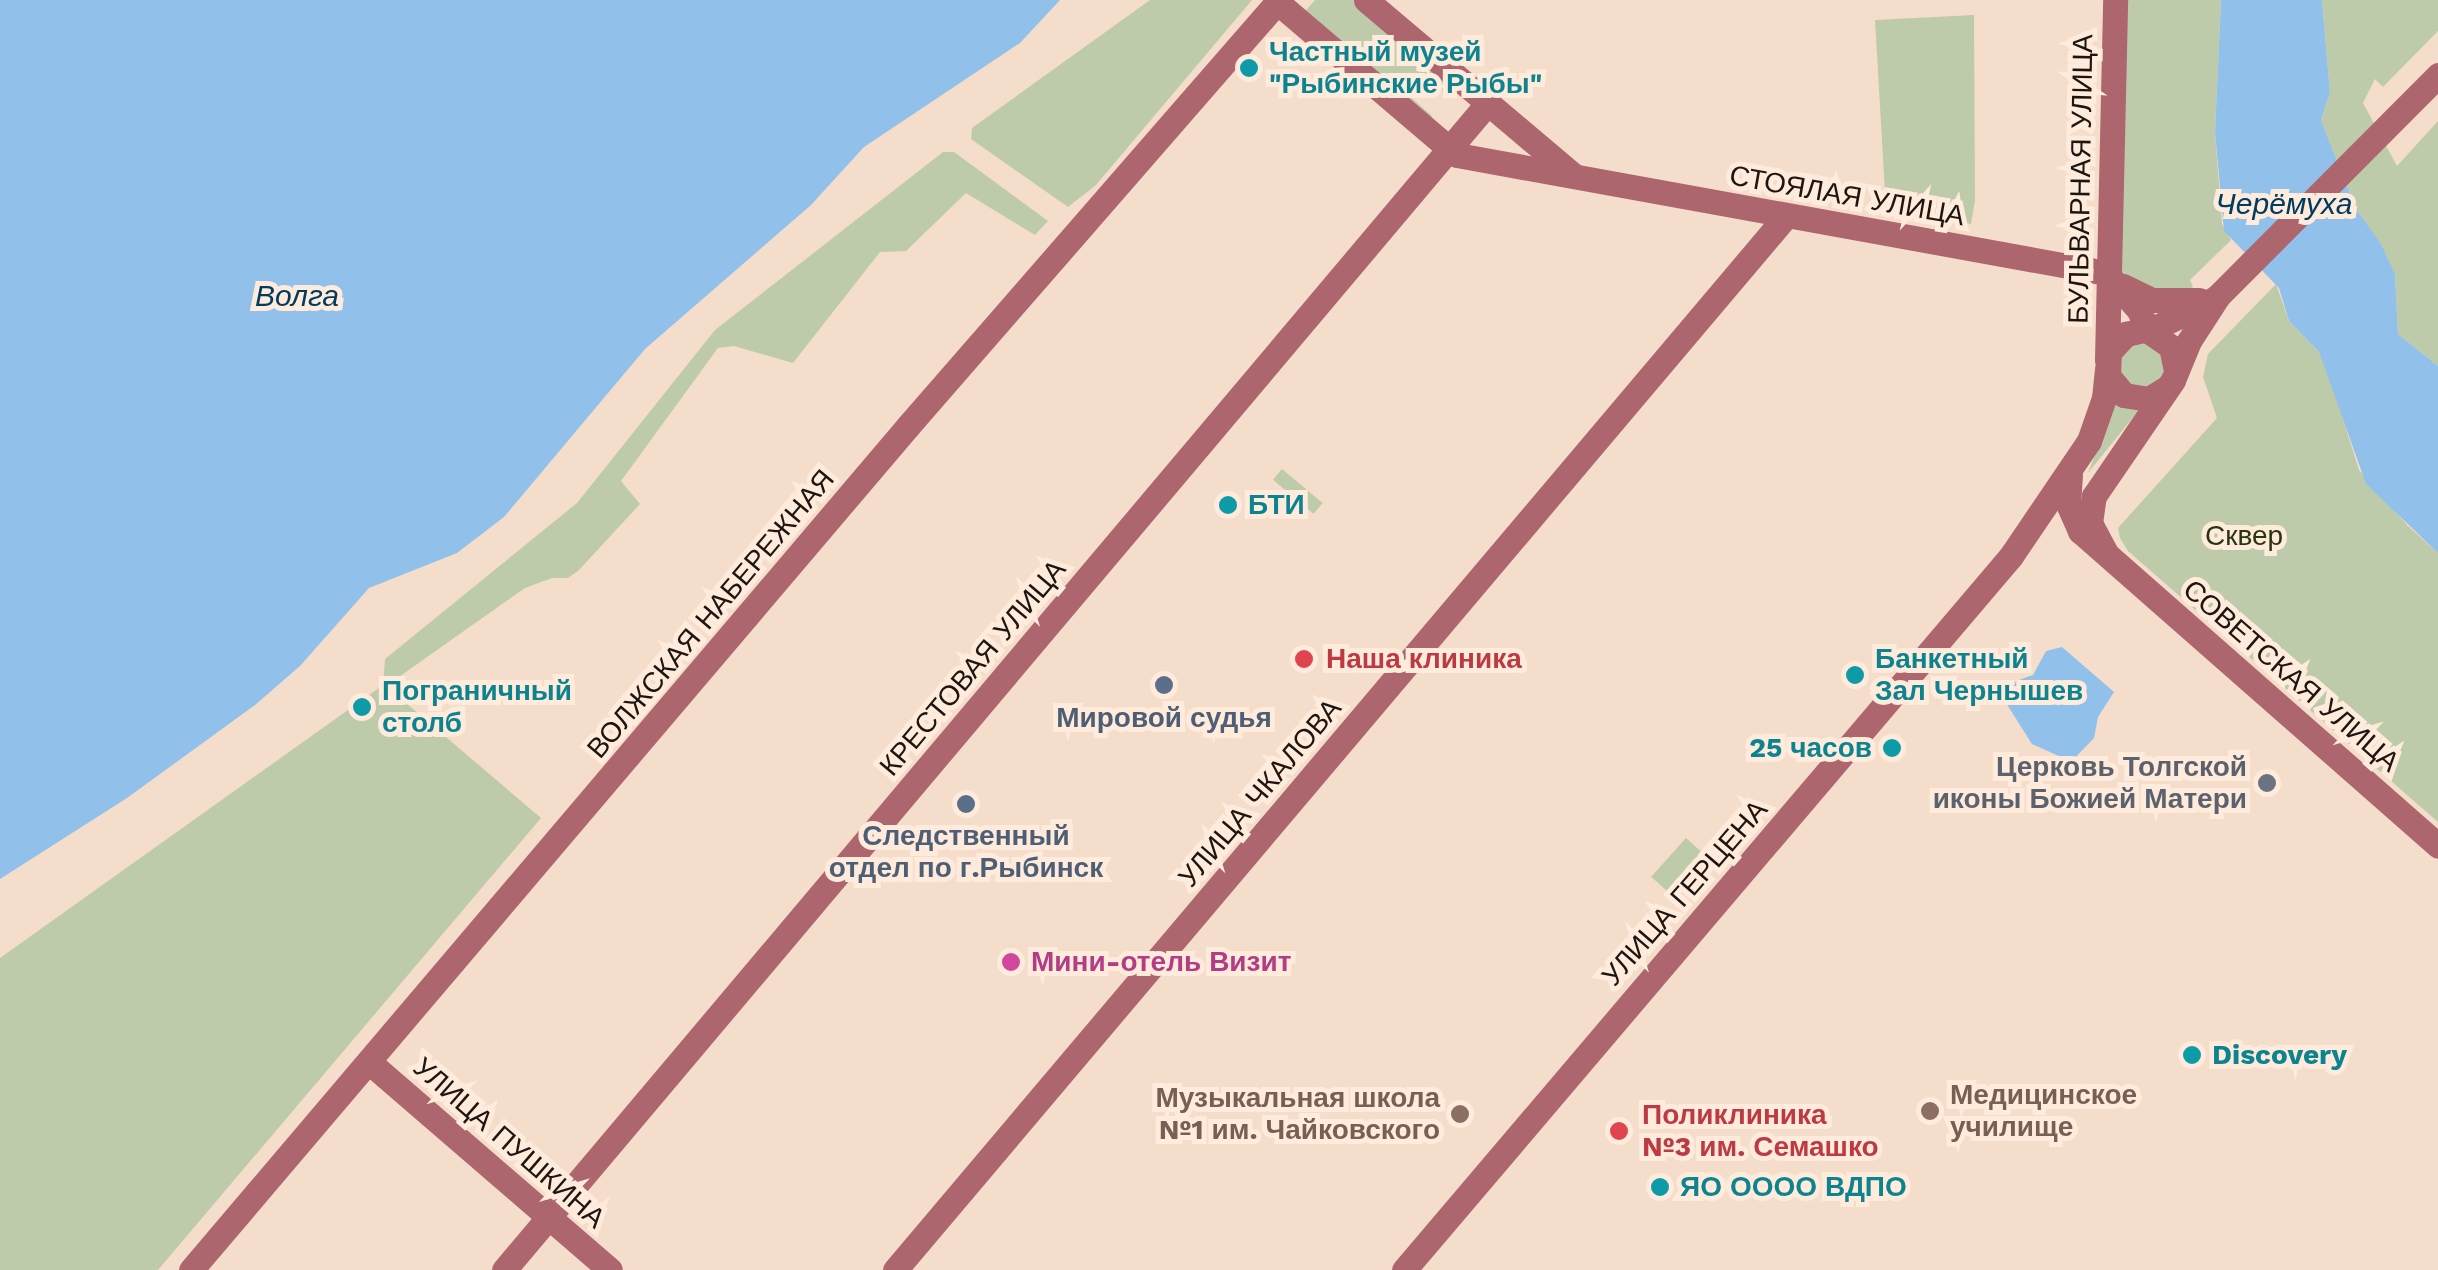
<!DOCTYPE html>
<html>
<head>
<meta charset="utf-8">
<style>
  body { margin:0 }
  #map { position:relative; width:2438px; height:1270px; overflow:hidden; background:#f4ddca; font-family:"Work Sans",sans-serif }
  div>[style] { position:absolute }
  [style*='--x'] { left:calc(var(--x)*1px); top:calc(var(--y)*1px); width:calc(var(--w)*1px); rotate:calc(var(--a)*1deg) }
  .green>* { inset:0; background:#becbab; transform-origin:0 0 }
  .water>* { inset:0; background:#91c1ea }
  .secondary>* { height:25px; margin:-12.5px; padding:0 12.5px; transform-origin:12.5px; border-radius:12.5px; background:#ad656e }
  .dots>* { width:28px; height:28px; translate:-50% -50%; box-sizing:border-box; border:5px solid #feebdc; border-radius:50% }
  span { translate:-50% -50%; white-space:nowrap; text-align:center; line-height:1.15; -webkit-text-stroke:10px #feebdc; paint-order:stroke }
  .culture-label { font-size:28px; color:#0d838f; font-weight:700 }
  .left { translate:0 -50%; text-align:left }
  .right { translate:-100% -50%; text-align:right }
  .street-label { font-size:28px; color:#1d150f }
  .park-label { font-size:28px; color:#28360d }
  .health-label { font-size:28px; color:#be3a42; font-weight:700 }
  .service-label { font-size:28px; color:#4e5e75; font-weight:700 }
  .worship-label { font-size:28px; color:#5b616d; font-weight:700 }
  .hotel-label { font-size:28px; color:#b23c85; font-weight:700 }
  .education-label { font-size:28px; color:#785e54; font-weight:700 }
  .water-label { font-size:30px; color:#003b60; font-style:italic }
</style>
</head>
<body>
<div id="map">
  <div class="green">
    <i style="clip-path:polygon(1150px 0,1252px 0,1096px 185px,1068px 207px,971px 139px,972px 128px)"></i>
    <i style="clip-path:polygon(1315px 0,1359px 0,1458px 87px,1449px 97px,1420px 73px,1405px 81px,1404px 91px,1432px 116px,1426px 123px,1302px 15px)"></i>
    <i style="clip-path:polygon(2126px 0,2221px 0,2215px 132px,2222px 224px,2231px 240px,2190px 280px,2193px 287px,2175px 297px,2124px 276px,2121px 270px)"></i>
    <i style="clip-path:polygon(2322px 0,2438px 0,2438px 31px,2383px 87px,2375px 79px,2363px 103px,2397px 166px,2438px 121px,2438px 366px,2398px 334px,2395px 274px,2381px 245px,2356px 209px,2321px 120px,2330px 93px)"></i>
    <i style="clip-path:polygon(1974px 15px,1975px 200px,1971px 224px,1893px 211px,1892px 193px,1885px 193px,1875px 20px)"></i>
    <i style="clip-path:polygon(943px 152px,954px 152px,1048px 221px,1035px 235px,966px 193px,906px 251px,880px 252px,793px 363px,734px 346px,718px 348px,621px 481px,640px 504px,579px 570px,568px 578px,552px 578px,525px 588px,386px 686px,541px 818px,158px 1270px,0 1270px,0 958px,383px 685px,385px 659px,577px 503px,715px 330px)"></i>
    <i style="clip-path:polygon(2276px 284px,2289px 321px,2319px 352px,2328px 372px,2359px 470px,2408px 526px,2438px 553px,2438px 822px,2128px 551px,2120px 538px,2118px 528px,2217px 418px,2203px 377px,2208px 354px)"></i>
    <i style="clip-path:polygon(2150px 340px,2167px 364px,2158px 386px,2134px 390px,2116px 367px,2126px 344px)"></i>
    <i style="clip-path:polygon(2110px 395px,2121px 406px,2139px 410px,2088px 473px,2103px 434px)"></i>
    <i style="left:1282px;top:469px;width:53px;height:14px;rotate:40deg"></i>
    <i style="left:1686px;top:838px;width:30px;height:52px;rotate:42deg"></i>
  </div>
  <div class="water">
    <i style="clip-path:polygon(0 0,1060px 0,1020px 43px,864px 147px,811px 205px,645px 349px,504px 517px,457px 553px,369px 588px,300px 666px,255px 705px,127px 798px,0 879px)"></i>
    <i style="clip-path:polygon(2221px 0,2322px 0,2330px 93px,2321px 120px,2356px 209px,2381px 244px,2395px 274px,2398px 334px,2438px 366px,2438px 553px,2366px 484px,2319px 352px,2289px 321px,2279px 288px,2224px 231px,2215px 132px)"></i>
    <i style="clip-path:polygon(2062px 647px,2114px 692px,2098px 717px,2094px 738px,2067px 766px,2061px 757px,2032px 744px,2006px 703px,2016px 681px,2033px 675px,2046px 651px)"></i>
  </div>
  <div class="secondary">
    <i style="--x:1366;--y:0;--w:270;--a:40.2"></i>
    <i style="--x:1277;--y:2;--w:236;--a:40.4"></i>
    <i style="--x:1457;--y:155;--w:660;--a:10.3"></i>
    <i style="--x:2106;--y:273;--w:50;--a:48.3"></i>
    <i style="--x:2139;--y:310;--w:22;--a:68"></i>
    <i style="--x:2147;--y:330;--w:29;--a:35"></i>
    <i style="--x:2171;--y:347;--w:25;--a:78"></i>
    <i style="--x:2123;--y:286;--w:32;--a:26"></i>
    <i style="--x:2152;--y:300;--w:47;--a:0"></i>
    <i style="--x:2107;--y:360;--w:360;--a:-88.7"></i>
    <i style="--x:2168;--y:387;--w:22;--a:148"></i>
    <i style="--x:2149;--y:399;--w:25;--a:-171"></i>
    <i style="--x:2124;--y:395;--w:25;--a:-130"></i>
    <i style="--x:2108;--y:376;--w:24;--a:-88"></i>
    <i style="--x:2109;--y:352;--w:25;--a:-47"></i>
    <i style="--x:2126;--y:334;--w:32;--a:-13"></i>
    <i style="--x:2157;--y:327;--w:64;--a:-26.2"></i>
    <i style="--x:2070;--y:475;--w:29;--a:94"></i>
    <i style="--x:2068;--y:504;--w:30;--a:66"></i>
    <i style="--x:2080;--y:531;--w:477;--a:41.3"></i>
    <i style="--x:2105;--y:551;--w:32;--a:-118"></i>
    <i style="--x:2090;--y:523;--w:27;--a:-82"></i>
    <i style="--x:2094;--y:496;--w:140;--a:-55.7"></i>
    <i style="--x:2173;--y:380;--w:42;--a:-67.7"></i>
    <i style="--x:2189;--y:341;--w:54;--a:-57.2"></i>
    <i style="--x:2218;--y:296;--w:312;--a:-45.1"></i>
    <i style="--x:369;--y:1062;--w:318;--a:40.8"></i>
    <i style="--x:191;--y:1270;--w:1107;--a:-49.65"></i>
    <i style="--x:908;--y:426;--w:565;--a:-48.95"></i>
    <i style="--x:504;--y:1270;--w:1525;--a:-49.87"></i>
    <i style="--x:895;--y:1270;--w:1380;--a:-49.79"></i>
    <i style="--x:1404;--y:1270;--w:937;--a:-49.63"></i>
    <i style="--x:2011;--y:556;--w:139;--a:-55.9"></i>
    <i style="--x:2089;--y:441;--w:46;--a:-70.8"></i>
    <i style="--x:2104;--y:398;--w:30;--a:-84"></i>
  </div>
  <div class="dots">
    <i style="left:1249px;top:68px;background:#0f9aa8"></i>
    <i style="left:1228px;top:505px;background:#0f9aa8"></i>
    <i style="left:1304px;top:659px;background:#e0444e"></i>
    <i style="left:1855px;top:675px;background:#0f9aa8"></i>
    <i style="left:1164px;top:685px;background:#5c6f8a"></i>
    <i style="left:362px;top:707px;background:#0f9aa8"></i>
    <i style="left:1892px;top:748px;background:#0f9aa8"></i>
    <i style="left:2267px;top:783px;background:#6b7280"></i>
    <i style="left:966px;top:804px;background:#5c6f8a"></i>
    <i style="left:1011px;top:962px;background:#d1479c"></i>
    <i style="left:2192px;top:1055px;background:#0f9aa8"></i>
    <i style="left:1930px;top:1111px;background:#8d6e63"></i>
    <i style="left:1460px;top:1114px;background:#8d6e63"></i>
    <i style="left:1619px;top:1131px;background:#e0444e"></i>
    <i style="left:1660px;top:1187px;background:#0f9aa8"></i>
  </div>
  <div class="culture-label">
    <span class="left" style="left:1269px;top:68px">Частный музей<br>"Рыбинские Рыбы"</span>
    <span class="left" style="left:1248px;top:505px">БТИ</span>
    <span class="left" style="left:1875px;top:675px">Банкетный<br>Зал Чернышев</span>
    <span class="left" style="left:382px;top:707px">Пограничный<br>столб</span>
    <span class="right" style="left:1872px;top:748px">25 часов</span>
    <span class="left" style="left:2212px;top:1055px">Discovery</span>
    <span class="left" style="left:1680px;top:1187px">ЯО ОООО ВДПО</span>
  </div>
  <div class="street-label">
    <span style="left:2081px;top:179px;rotate:-89deg">БУЛЬВАРНАЯ УЛИЦА</span>
    <span style="left:1847px;top:196px;rotate:10deg">СТОЯЛАЯ УЛИЦА</span>
    <span style="left:711px;top:614px;rotate:-50deg">ВОЛЖСКАЯ НАБЕРЕЖНАЯ</span>
    <span style="left:973px;top:668px;rotate:-50deg">КРЕСТОВАЯ УЛИЦА</span>
    <span style="left:2291px;top:676px;rotate:41deg">СОВЕТСКАЯ УЛИЦА</span>
    <span style="left:1260px;top:793px;rotate:-50deg">УЛИЦА ЧКАЛОВА</span>
    <span style="left:1685px;top:893px;rotate:-49deg">УЛИЦА ГЕРЦЕНА</span>
    <span style="left:509px;top:1143px;rotate:41deg">УЛИЦА ПУШКИНА</span>
  </div>
  <div class="park-label">
    <span style="left:2244px;top:536px">Сквер</span>
  </div>
  <div class="health-label">
    <span class="left" style="left:1326px;top:659px">Наша клиника</span>
    <span class="left" style="left:1642px;top:1131px">Поликлиника<br>№3 им. Семашко</span>
  </div>
  <div class="service-label">
    <span style="left:1164px;top:718px">Мировой судья</span>
    <span style="left:966px;top:852px">Следственный<br>отдел по г.Рыбинск</span>
  </div>
  <div class="worship-label">
    <span class="right" style="left:2247px;top:783px">Церковь Толгской<br>иконы Божией Матери</span>
  </div>
  <div class="hotel-label">
    <span class="left" style="left:1031px;top:962px">Мини-отель Визит</span>
  </div>
  <div class="education-label">
    <span class="left" style="left:1950px;top:1111px">Медицинское<br>училище</span>
    <span class="right" style="left:1440px;top:1114px">Музыкальная школа<br>№1 им. Чайковского</span>
  </div>
  <div class="water-label">
    <span style="left:2284px;top:204px">Черёмуха</span>
    <span style="left:297px;top:296px">Волга</span>
  </div>
</div>
</body>
</html>
